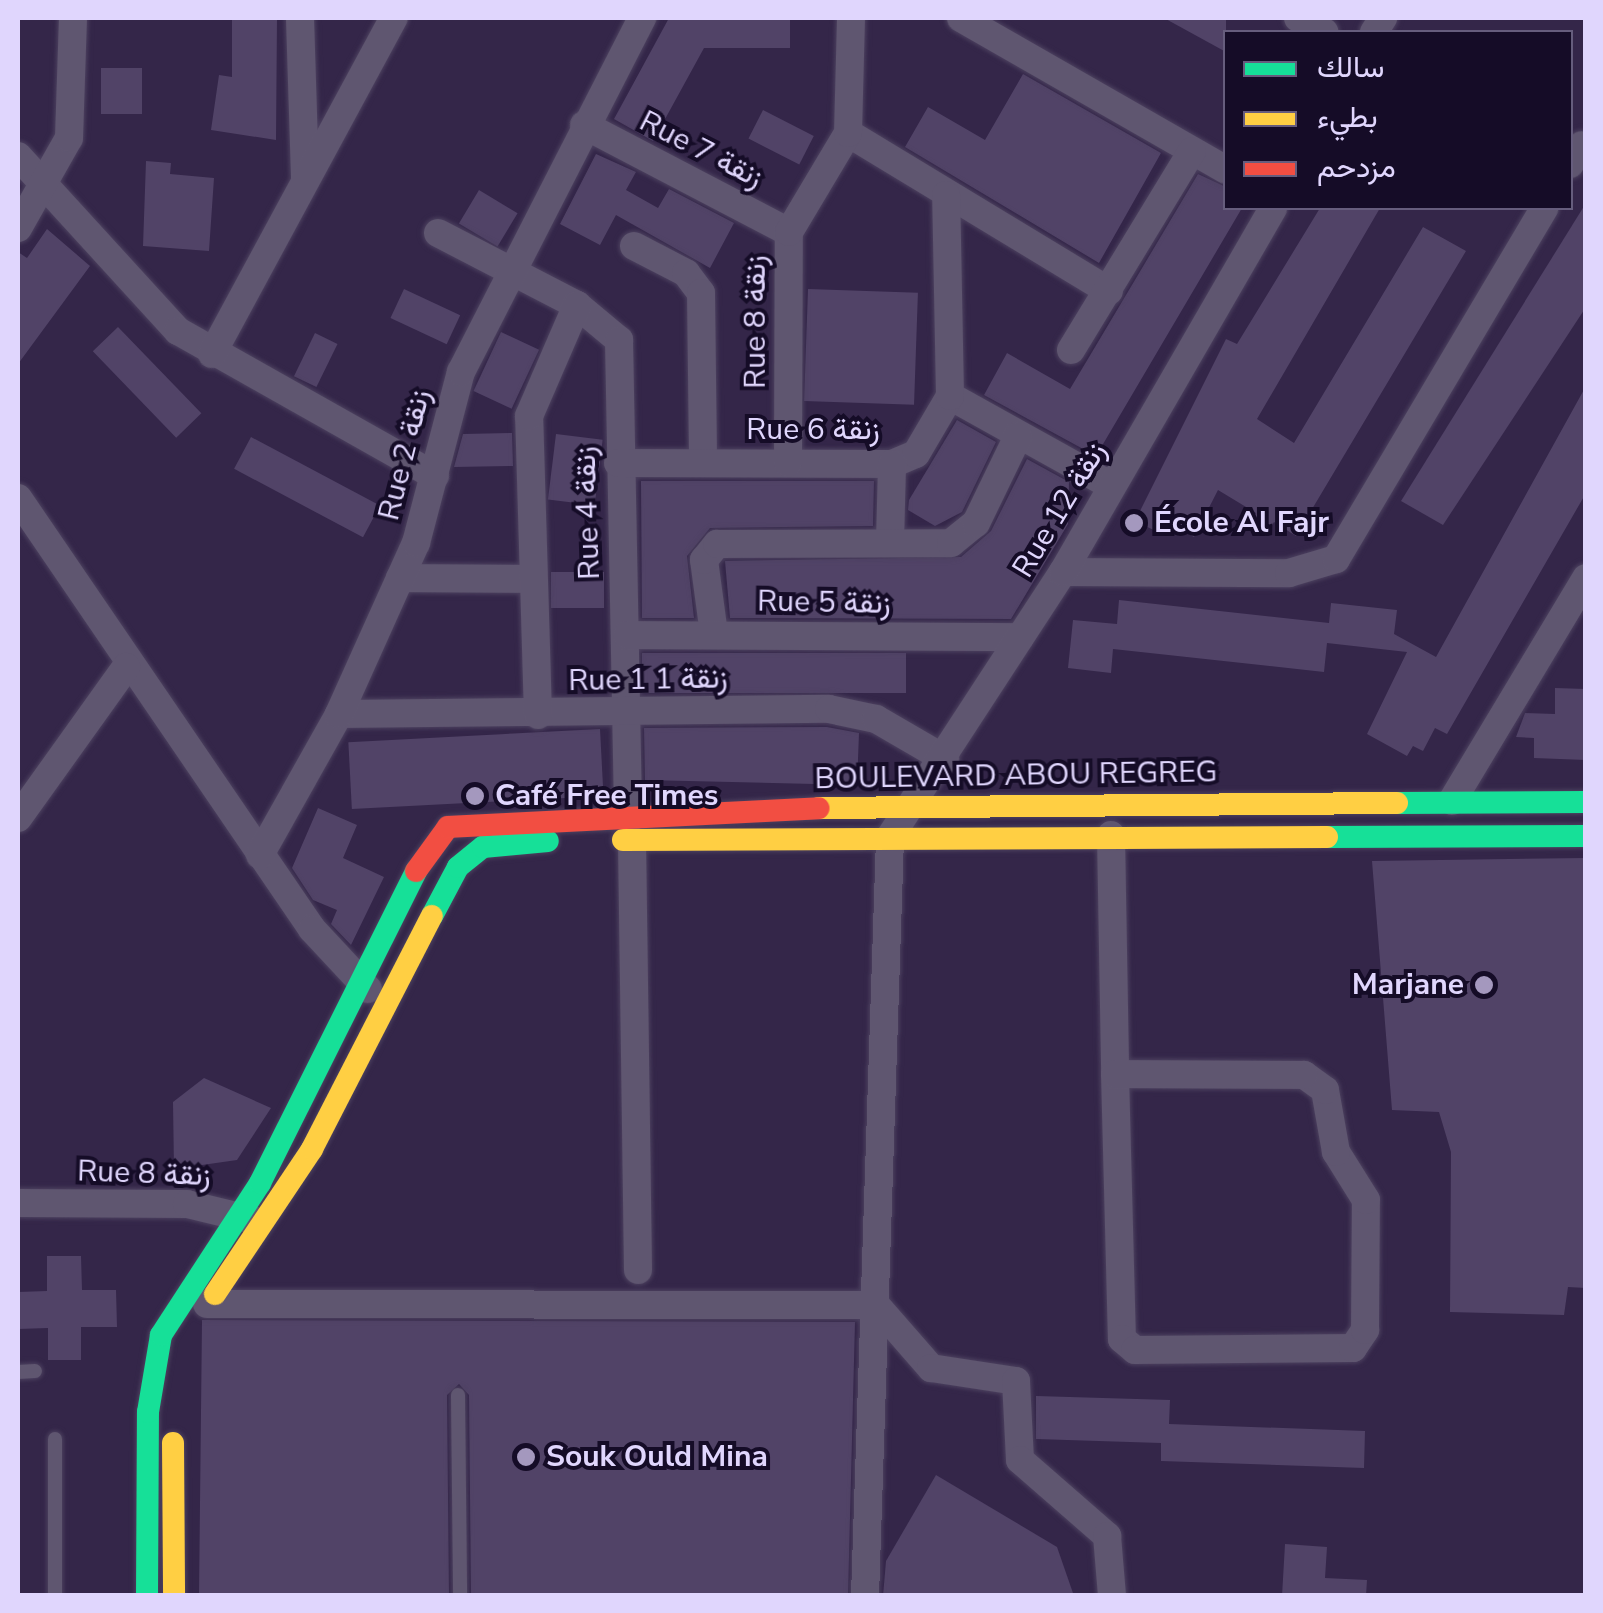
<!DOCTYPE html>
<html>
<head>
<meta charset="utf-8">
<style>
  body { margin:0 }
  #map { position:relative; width:1603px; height:1613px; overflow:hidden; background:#342649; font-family:"Nunito Sans",Vazirmatn,sans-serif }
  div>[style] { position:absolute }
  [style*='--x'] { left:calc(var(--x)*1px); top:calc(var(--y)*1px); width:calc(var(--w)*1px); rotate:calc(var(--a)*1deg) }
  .building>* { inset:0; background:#514367; transform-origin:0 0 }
  .roads { filter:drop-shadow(0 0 2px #4c415f) drop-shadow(0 0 2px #4c415f) }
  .lane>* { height:14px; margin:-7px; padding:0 7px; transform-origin:7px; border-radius:7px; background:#5f5670 }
  .street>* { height:28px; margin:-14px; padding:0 14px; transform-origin:14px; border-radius:14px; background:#5f5670 }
  .fast>* { height:22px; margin:-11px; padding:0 11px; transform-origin:11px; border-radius:11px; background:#16e098 }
  .slow>* { height:22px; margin:-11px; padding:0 11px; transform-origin:11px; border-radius:11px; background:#ffcf43 }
  .jam>* { height:22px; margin:-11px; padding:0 11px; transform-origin:11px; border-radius:11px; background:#f24e42 }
  .dots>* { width:28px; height:28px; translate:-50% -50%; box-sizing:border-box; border:5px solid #150c27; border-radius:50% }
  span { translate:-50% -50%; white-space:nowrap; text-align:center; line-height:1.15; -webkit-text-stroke:8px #150c27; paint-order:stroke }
  .street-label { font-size:30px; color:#e0d6fd }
  .poi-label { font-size:30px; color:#e0d6fd; font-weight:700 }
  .left { translate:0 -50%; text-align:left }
  .right { translate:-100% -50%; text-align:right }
  .frame { position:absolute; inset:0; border:20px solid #e0d6fd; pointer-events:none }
  .legend { position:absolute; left:1223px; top:30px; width:350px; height:180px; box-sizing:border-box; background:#150c27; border:2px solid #665d7d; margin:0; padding:12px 18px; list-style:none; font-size:30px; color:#e0d6fd }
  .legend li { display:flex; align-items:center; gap:20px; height:50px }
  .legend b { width:50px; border:2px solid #665d7d }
</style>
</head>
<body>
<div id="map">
  <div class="building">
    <i style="clip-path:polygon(232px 18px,277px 18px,276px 140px,211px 130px,219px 75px,232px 77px)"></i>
    <i style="clip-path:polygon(669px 18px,790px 18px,790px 48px,704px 48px,653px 141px,614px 119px)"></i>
    <i style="clip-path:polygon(1164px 18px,1226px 18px,1226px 52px)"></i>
    <i style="left:101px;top:68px;width:41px;height:46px"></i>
    <i style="clip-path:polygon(1023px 74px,1161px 153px,1099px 263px,905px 147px,928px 107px,985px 140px)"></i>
    <i style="left:763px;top:110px;width:57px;height:32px;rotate:27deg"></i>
    <i style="clip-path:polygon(596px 154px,636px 172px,626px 190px,658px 208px,669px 189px,734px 223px,710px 268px,616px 215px,600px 245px,560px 224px)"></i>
    <i style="clip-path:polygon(146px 161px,171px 163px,170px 174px,214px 178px,209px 251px,143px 246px)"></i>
    <i style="clip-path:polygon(1198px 174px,1226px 187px,1226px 208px,1242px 208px,1096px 456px,984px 395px,1007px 353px,1070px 389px)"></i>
    <i style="left:479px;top:190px;width:45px;height:39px;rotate:31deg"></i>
    <i style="clip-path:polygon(1586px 203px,1586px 307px,1443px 525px,1401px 501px)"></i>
    <i style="clip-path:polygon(1320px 208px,1380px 208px,1257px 419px,1294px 443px,1423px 227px,1466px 251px,1296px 536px,1274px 522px,1268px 532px,1251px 522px,1256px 513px,1218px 490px,1194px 537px,1172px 525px,1166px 536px,1135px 521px,1226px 339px,1237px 344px)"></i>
    <i style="clip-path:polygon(47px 229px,90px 266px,18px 364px,18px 252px,27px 258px)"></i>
    <i style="left:404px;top:289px;width:62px;height:32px;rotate:25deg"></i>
    <i style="left:808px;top:289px;width:110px;height:112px;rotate:2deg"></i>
    <i style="left:118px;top:327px;width:120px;height:35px;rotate:46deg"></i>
    <i style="left:501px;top:332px;width:42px;height:65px;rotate:25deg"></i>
    <i style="left:315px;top:333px;width:25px;height:48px;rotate:26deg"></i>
    <i style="clip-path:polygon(1586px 386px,1586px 493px,1447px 734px,1435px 728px,1423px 751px,1413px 746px,1407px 756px,1367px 734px,1407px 652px,1327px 643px,1324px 672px,1113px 649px,1111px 673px,1068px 668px,1073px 620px,1117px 624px,1119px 600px,1329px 623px,1331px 603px,1397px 610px,1394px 634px,1436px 657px)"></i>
    <i style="clip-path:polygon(957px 420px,996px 442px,962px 512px,935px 526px,908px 510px,909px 500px)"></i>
    <i style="clip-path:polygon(512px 433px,513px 466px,454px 467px,463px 434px)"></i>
    <i style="left:556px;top:434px;width:47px;height:66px;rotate:7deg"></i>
    <i style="left:251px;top:437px;width:146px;height:36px;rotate:28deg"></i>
    <i style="clip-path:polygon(1027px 459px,1069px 482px,1068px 524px,1011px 619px,730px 618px,725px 561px,961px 557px,991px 531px)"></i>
    <i style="clip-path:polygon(641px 481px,874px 481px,873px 526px,710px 528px,687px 556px,694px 618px,642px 618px)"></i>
    <i style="left:551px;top:572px;width:53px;height:36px"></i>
    <i style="left:642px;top:653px;width:264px;height:40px"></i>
    <i style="clip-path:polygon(1555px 688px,1586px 689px,1586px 760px,1534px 758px,1534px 738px,1516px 737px,1525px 713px,1555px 714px)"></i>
    <i style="clip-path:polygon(827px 727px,859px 733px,857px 785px,645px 780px,644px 728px)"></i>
    <i style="left:600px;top:729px;width:67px;height:252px;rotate:87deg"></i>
    <i style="clip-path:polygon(318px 808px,357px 825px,343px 858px,384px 877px,351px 945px,331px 924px,337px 910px,313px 900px,292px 868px)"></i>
    <i style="clip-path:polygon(1586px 858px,1586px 1288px,1568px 1287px,1564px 1315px,1450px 1312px,1451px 1152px,1439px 1112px,1392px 1110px,1372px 861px)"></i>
    <i style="clip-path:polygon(204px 1078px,271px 1108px,237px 1160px,174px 1169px,173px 1102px)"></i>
    <i style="clip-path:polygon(47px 1256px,81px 1256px,82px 1290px,116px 1290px,117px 1327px,81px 1327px,81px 1360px,48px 1360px,48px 1328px,18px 1329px,18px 1292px,47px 1291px)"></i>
    <i style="clip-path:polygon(202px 1320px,855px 1322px,848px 1596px,471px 1596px,469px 1395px,459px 1384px,447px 1395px,449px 1596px,199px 1596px)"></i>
    <i style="clip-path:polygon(1036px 1396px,1170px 1400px,1169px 1424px,1365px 1431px,1364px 1468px,1161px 1461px,1161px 1443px,1036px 1439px)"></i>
    <i style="clip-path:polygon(936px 1475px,1057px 1547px,1074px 1596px,883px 1596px,886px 1561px)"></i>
    <i style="clip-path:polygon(1285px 1544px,1327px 1547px,1325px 1578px,1367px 1580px,1366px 1596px,1282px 1596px)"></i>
  </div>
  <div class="roads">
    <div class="lane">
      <i style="--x:18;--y:1372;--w:17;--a:-3"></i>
      <i style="--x:458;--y:1395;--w:201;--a:89.4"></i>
      <i style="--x:55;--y:1439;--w:157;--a:90"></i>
    </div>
    <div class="street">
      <i style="--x:300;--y:18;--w:160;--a:88.2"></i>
      <i style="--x:961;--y:18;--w:305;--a:29.8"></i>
      <i style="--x:1298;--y:18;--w:30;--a:28"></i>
      <i style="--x:1374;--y:32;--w:17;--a:-57"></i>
      <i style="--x:584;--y:125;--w:231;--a:27.6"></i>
      <i style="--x:848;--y:133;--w:305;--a:31.2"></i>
      <i style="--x:18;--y:156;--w:237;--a:47.6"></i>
      <i style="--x:178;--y:331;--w:295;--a:29.4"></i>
      <i style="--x:1570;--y:164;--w:22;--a:-58"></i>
      <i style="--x:18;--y:228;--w:103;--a:-60.5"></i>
      <i style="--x:69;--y:138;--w:120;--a:-88.1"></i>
      <i style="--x:438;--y:233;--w:157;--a:27.4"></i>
      <i style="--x:577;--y:305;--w:55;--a:39.8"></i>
      <i style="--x:619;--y:340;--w:475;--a:88.9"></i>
      <i style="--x:634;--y:246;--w:59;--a:27.4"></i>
      <i style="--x:686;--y:273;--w:25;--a:53"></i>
      <i style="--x:701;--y:293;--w:169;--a:89.3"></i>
      <i style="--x:1071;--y:350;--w:233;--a:-58.7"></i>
      <i style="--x:212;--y:354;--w:382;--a:-61.6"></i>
      <i style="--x:950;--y:396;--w:185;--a:29.1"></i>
      <i style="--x:618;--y:463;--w:274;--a:0.2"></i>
      <i style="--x:892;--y:464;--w:26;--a:-23"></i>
      <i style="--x:916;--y:454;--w:67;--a:-59.6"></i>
      <i style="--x:950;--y:396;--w:201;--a:-91.1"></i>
      <i style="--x:788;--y:463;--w:231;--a:-89.8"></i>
      <i style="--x:789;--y:232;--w:115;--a:-59.2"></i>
      <i style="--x:848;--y:133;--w:115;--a:-88.5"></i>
      <i style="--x:18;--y:498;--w:522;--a:55.7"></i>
      <i style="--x:312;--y:929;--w:82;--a:47"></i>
      <i style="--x:890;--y:542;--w:78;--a:-88.5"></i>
      <i style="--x:1063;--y:572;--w:226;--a:0.3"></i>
      <i style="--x:1289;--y:573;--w:49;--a:-16.6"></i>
      <i style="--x:1336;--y:559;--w:408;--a:-59.3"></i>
      <i style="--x:400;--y:578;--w:133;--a:0.4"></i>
      <i style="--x:714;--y:634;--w:75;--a:-97.7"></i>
      <i style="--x:704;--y:560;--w:21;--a:-51"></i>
      <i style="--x:717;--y:544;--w:234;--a:-0.2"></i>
      <i style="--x:951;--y:543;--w:32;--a:-39"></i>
      <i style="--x:976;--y:523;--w:97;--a:-64.2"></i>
      <i style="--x:627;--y:635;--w:393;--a:0.3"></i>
      <i style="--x:339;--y:714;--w:490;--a:-0.6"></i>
      <i style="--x:829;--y:709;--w:48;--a:12"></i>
      <i style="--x:876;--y:719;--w:80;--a:30.1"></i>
      <i style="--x:538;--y:715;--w:299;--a:-91.7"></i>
      <i style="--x:529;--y:416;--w:121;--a:-66.6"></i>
      <i style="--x:1452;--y:801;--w:260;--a:-59"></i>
      <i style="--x:18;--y:818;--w:186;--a:-54.4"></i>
      <i style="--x:1111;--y:835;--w:239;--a:89"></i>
      <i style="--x:1115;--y:1074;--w:265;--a:88.5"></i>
      <i style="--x:1122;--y:1339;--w:17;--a:40"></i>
      <i style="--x:1135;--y:1350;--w:218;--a:-0.5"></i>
      <i style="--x:1353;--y:1348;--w:22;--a:-56"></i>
      <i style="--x:1365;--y:1330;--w:130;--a:-89.6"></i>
      <i style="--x:1366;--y:1200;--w:57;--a:-122"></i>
      <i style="--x:1336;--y:1152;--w:63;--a:-100.1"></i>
      <i style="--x:1325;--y:1090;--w:26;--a:-144"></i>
      <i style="--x:1304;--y:1075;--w:189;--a:-179.7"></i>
      <i style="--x:632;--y:840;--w:430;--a:89.2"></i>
      <i style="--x:260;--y:855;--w:162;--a:-60.7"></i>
      <i style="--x:339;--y:714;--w:188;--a:-65.8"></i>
      <i style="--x:416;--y:543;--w:177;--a:-75.3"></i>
      <i style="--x:461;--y:372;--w:398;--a:-62.9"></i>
      <i style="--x:18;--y:1203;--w:169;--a:0.3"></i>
      <i style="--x:187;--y:1204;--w:68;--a:13.6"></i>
      <i style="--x:207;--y:1304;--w:669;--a:0.09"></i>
      <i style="--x:876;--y:1305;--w:84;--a:48.9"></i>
      <i style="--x:931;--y:1368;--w:86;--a:8.7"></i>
      <i style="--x:1016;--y:1381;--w:79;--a:87.1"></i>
      <i style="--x:1020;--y:1460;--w:116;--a:41.1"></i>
      <i style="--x:1107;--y:1536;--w:60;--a:85.2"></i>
      <i style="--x:865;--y:1596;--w:759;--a:-88.11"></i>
      <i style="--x:890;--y:837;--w:316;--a:-56.9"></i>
      <i style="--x:1063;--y:572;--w:420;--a:-60"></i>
    </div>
    <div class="fast">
      <i style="--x:1397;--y:803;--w:189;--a:-0.3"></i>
      <i style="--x:1327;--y:837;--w:259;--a:-0.2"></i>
      <i style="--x:432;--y:916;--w:55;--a:-62"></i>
      <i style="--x:458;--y:867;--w:32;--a:-39"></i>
      <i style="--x:483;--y:847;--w:65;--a:-5.3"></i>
      <i style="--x:147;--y:1596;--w:184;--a:-89.7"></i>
      <i style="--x:148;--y:1412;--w:78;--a:-80.4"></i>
      <i style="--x:161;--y:1335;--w:181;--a:-56.9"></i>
      <i style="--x:260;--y:1183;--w:349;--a:-63.4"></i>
    </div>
    <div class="slow">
      <i style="--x:819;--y:808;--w:578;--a:-0.5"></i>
      <i style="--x:623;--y:840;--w:704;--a:-0.24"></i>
      <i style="--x:215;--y:1294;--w:174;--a:-56.2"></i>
      <i style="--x:312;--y:1149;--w:262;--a:-62.8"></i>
      <i style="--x:173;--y:1443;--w:153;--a:89.6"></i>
    </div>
    <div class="jam">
      <i style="--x:416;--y:871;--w:54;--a:-54"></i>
      <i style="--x:448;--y:827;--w:371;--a:-2.9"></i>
    </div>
  </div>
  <div class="dots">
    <i style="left:1134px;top:523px;background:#a498be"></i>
    <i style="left:475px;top:796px;background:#a498be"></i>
    <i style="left:1484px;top:985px;background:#a498be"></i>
    <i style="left:526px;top:1457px;background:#a498be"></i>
  </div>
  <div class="street-label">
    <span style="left:701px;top:150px;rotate:27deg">Rue 7 زنقة</span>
    <span style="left:756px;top:322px;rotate:-90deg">Rue 8 زنقة</span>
    <span style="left:813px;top:430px">Rue 6 زنقة</span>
    <span style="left:405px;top:455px;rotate:-76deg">Rue 2 زنقة</span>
    <span style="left:1060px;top:510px;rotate:-59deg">Rue 12 زنقة</span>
    <span style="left:588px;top:513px;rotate:-92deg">Rue 4 زنقة</span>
    <span style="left:824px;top:603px;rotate:1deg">Rue 5 زنقة</span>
    <span style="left:648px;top:680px;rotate:-1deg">Rue 1 زنقة 1</span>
    <span style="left:1016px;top:776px;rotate:-1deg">BOULEVARD ABOU REGREG</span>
    <span style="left:144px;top:1174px;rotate:2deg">Rue 8 زنقة</span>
  </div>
  <div class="poi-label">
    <span class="left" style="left:1154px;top:523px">École Al Fajr</span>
    <span class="left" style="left:495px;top:796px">Café Free Times</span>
    <span class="right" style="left:1464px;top:985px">Marjane</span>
    <span class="left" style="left:546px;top:1457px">Souk Ould Mina</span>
  </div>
  <div class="frame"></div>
  <ul class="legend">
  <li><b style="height:12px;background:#16e098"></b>سالك</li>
  <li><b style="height:12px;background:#ffcf43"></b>بطيء</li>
  <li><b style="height:12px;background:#f24e42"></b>مزدحم</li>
  </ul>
</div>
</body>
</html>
